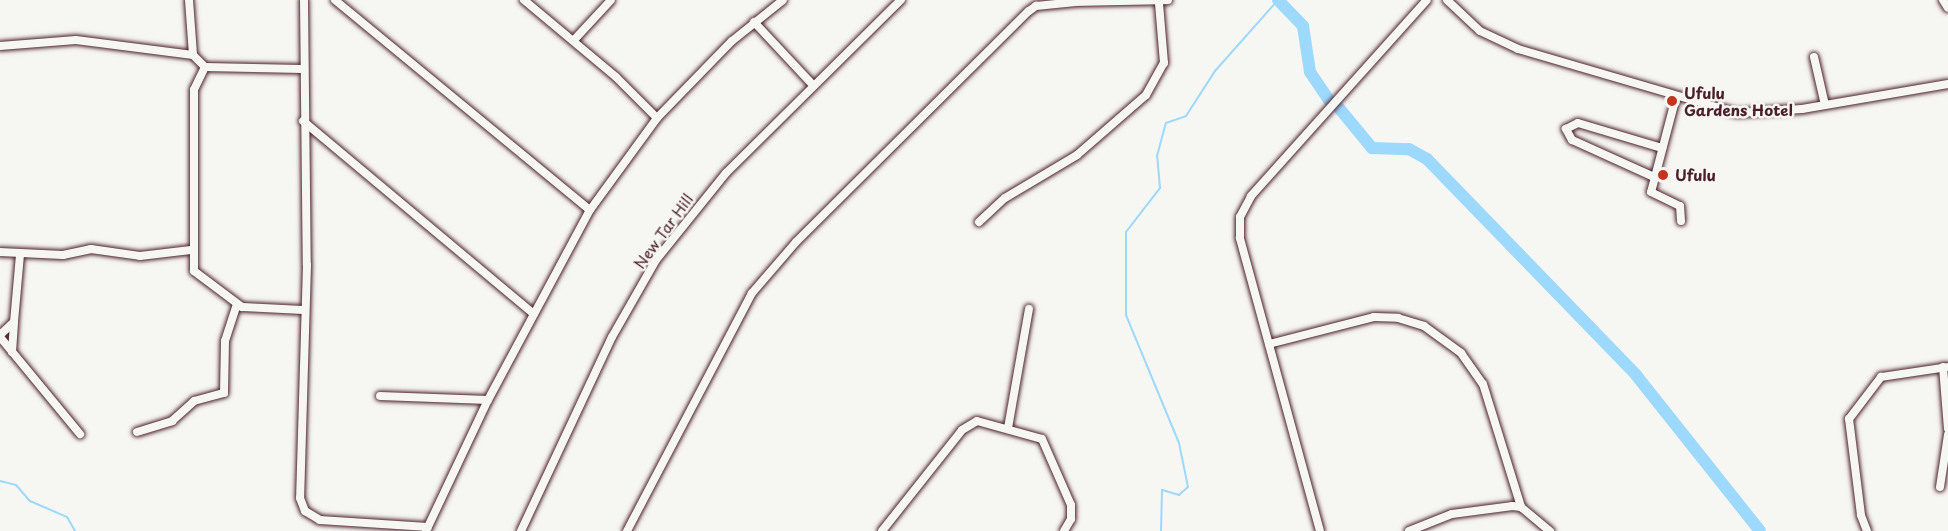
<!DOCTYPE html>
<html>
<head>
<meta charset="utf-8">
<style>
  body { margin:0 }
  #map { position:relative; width:1948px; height:531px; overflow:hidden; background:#f6f6f2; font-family:"Playpen Sans",sans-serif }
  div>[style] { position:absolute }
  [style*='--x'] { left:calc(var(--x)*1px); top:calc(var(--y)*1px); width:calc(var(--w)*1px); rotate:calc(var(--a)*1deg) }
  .stream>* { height:2px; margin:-1px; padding:0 1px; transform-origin:1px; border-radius:1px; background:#9dd8fd }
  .river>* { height:12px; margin:-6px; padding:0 6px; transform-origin:6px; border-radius:6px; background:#9dd8fd }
  .roads { filter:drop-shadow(0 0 2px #4a1f2b) drop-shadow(0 0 2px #4a1f2b) }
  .minor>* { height:8px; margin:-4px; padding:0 4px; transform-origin:4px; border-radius:4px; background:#f6f6f2 }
  .dots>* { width:16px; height:16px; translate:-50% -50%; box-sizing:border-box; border:3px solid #f6f6f2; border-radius:50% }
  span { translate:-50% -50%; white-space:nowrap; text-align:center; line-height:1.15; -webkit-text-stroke:5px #f6f6f2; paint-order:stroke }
  .poi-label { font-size:15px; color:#4a1f2b; font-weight:700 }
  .left { translate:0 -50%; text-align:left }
  .street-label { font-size:15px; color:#4a1f2b }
</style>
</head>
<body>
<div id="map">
  <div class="stream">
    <i style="--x:0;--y:481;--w:16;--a:14"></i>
    <i style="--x:16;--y:485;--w:21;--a:49"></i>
    <i style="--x:30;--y:501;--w:40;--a:23.4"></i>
    <i style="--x:67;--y:517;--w:16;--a:60"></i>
    <i style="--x:1161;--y:531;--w:41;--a:-88.6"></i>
    <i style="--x:1162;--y:490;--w:18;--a:16"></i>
    <i style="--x:1179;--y:495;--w:12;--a:-42"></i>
    <i style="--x:1188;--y:487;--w:45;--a:-101.6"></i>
    <i style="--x:1179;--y:443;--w:139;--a:-112.5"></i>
    <i style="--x:1126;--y:315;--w:83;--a:-90"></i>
    <i style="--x:1126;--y:232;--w:56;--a:-52.3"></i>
    <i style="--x:1160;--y:188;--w:32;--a:-95"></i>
    <i style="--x:1157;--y:156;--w:34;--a:-75"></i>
    <i style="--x:1166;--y:123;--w:21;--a:-19"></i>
    <i style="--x:1186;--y:116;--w:54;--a:-57.2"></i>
    <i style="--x:1215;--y:71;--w:95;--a:-48.4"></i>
  </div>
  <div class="river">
    <i style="--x:1278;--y:0;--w:36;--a:46"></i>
    <i style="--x:1303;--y:26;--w:47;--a:81.3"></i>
    <i style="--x:1310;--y:72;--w:34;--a:56"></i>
    <i style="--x:1339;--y:108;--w:52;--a:50.5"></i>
    <i style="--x:1372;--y:148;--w:37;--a:2"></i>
    <i style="--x:1409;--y:149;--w:21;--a:29"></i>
    <i style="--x:1427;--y:159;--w:301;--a:45.9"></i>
    <i style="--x:1636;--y:375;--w:199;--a:51.5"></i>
  </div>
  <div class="roads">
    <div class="minor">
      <i style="--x:189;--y:0;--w:55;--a:85.8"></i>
      <i style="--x:193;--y:55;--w:17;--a:45"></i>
      <i style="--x:205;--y:67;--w:97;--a:1.2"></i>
      <i style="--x:304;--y:0;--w:265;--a:89.4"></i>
      <i style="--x:307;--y:265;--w:233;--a:91.7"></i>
      <i style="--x:300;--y:498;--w:14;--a:69"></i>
      <i style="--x:305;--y:511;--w:17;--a:31"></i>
      <i style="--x:320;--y:520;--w:108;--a:3.7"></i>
      <i style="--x:335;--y:0;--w:330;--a:39.5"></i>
      <i style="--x:524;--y:0;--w:120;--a:39.9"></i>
      <i style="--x:616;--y:77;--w:58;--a:45"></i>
      <i style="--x:1447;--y:0;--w:45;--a:43.2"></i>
      <i style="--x:1480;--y:31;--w:42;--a:25.3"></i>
      <i style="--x:1518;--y:49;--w:228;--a:16.3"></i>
      <i style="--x:1737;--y:113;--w:65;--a:-3.5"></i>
      <i style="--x:1802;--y:109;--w:148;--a:-9.7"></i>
      <i style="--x:1943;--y:0;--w:9;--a:58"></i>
      <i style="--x:754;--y:22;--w:86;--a:46.9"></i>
      <i style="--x:574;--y:40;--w:54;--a:-47.2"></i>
      <i style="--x:0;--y:46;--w:76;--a:-4.5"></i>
      <i style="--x:76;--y:40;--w:118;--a:7.3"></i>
      <i style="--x:1814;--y:57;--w:49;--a:77.1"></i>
      <i style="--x:205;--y:67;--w:25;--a:116"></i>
      <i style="--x:194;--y:90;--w:181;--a:90"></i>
      <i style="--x:194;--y:271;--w:60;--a:36.9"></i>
      <i style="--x:242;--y:307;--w:62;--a:2.8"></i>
      <i style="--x:1676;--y:97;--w:98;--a:104.7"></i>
      <i style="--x:1651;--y:192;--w:32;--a:26"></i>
      <i style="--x:1680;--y:206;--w:15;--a:86"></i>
      <i style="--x:303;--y:121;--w:300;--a:39.9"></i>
      <i style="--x:1654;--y:177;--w:90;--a:-155.7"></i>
      <i style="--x:1572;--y:140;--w:13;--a:-119"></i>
      <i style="--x:1566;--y:129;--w:13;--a:-27"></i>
      <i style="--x:1578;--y:123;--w:88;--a:16.6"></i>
      <i style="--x:979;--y:222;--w:35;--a:-43"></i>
      <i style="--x:1005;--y:198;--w:84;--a:-30.8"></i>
      <i style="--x:1077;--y:155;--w:91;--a:-41"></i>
      <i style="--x:1146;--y:95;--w:37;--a:-61"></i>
      <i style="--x:1164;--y:63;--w:60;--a:-94.8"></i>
      <i style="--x:0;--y:252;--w:63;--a:2.7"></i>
      <i style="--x:63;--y:255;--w:29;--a:-12"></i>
      <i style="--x:91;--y:249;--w:49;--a:8.1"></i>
      <i style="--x:140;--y:256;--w:51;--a:-6.7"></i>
      <i style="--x:0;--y:335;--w:19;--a:-43"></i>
      <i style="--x:14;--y:322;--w:67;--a:-84.9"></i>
      <i style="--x:0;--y:337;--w:126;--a:50.5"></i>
      <i style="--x:1269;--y:344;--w:108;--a:-14.4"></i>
      <i style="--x:1374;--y:317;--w:24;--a:2"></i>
      <i style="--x:1398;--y:318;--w:27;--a:17"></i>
      <i style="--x:1424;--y:326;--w:46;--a:36.1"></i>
      <i style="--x:1461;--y:353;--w:38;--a:55"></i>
      <i style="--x:1483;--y:384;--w:129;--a:72.8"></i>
      <i style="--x:12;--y:352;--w:29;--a:-86"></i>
      <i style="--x:1943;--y:367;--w:62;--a:85.4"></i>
      <i style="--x:380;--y:396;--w:108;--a:2.1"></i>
      <i style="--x:1008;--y:428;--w:121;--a:-80"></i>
      <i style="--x:137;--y:432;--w:37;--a:-17"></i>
      <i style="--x:172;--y:421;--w:30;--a:-42"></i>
      <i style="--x:194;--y:401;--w:31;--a:-15"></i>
      <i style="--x:224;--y:393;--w:52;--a:-88.9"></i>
      <i style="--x:225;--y:341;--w:38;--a:-72"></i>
      <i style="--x:1940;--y:487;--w:53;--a:-81.3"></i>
      <i style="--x:426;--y:531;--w:145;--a:-64.7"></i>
      <i style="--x:488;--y:400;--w:216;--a:-61.8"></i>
      <i style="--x:590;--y:210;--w:114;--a:-53.9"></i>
      <i style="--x:657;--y:118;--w:107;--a:-45.8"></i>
      <i style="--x:732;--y:41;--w:65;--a:-38.8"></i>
      <i style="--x:521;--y:531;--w:214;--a:-64.9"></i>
      <i style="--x:612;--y:337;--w:89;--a:-60.3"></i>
      <i style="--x:656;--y:260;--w:112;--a:-51.2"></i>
      <i style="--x:726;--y:173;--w:246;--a:-44.7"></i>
      <i style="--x:627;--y:531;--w:269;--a:-62.3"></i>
      <i style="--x:752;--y:293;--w:67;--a:-49.2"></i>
      <i style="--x:796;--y:242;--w:328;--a:-44.8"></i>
      <i style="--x:1029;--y:11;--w:9;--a:-36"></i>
      <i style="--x:1036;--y:6;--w:40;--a:-5.7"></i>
      <i style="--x:1076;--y:2;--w:92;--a:-1.2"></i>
      <i style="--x:882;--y:531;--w:129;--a:-51.6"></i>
      <i style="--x:962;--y:430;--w:17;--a:-31"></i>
      <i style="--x:977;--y:421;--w:67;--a:15.5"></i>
      <i style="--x:1042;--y:439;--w:72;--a:66.3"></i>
      <i style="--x:1071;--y:505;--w:14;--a:90"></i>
      <i style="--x:1071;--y:519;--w:14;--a:120"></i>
      <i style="--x:1320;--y:531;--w:304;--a:-105.3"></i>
      <i style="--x:1240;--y:238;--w:21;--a:-90"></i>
      <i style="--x:1240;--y:217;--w:24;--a:-62"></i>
      <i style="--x:1251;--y:196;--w:263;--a:-48.1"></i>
      <i style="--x:1409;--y:531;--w:46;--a:-21.6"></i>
      <i style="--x:1452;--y:514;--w:61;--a:-7.6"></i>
      <i style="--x:1512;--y:506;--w:9;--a:6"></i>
      <i style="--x:1521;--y:507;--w:38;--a:40"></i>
      <i style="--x:1867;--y:531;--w:17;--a:-111"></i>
      <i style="--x:1861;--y:515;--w:97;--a:-97.1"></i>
      <i style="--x:1849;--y:419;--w:53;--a:-52.7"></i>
      <i style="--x:1881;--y:377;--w:68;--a:-8.5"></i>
    </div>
  </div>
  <div class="dots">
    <i style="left:1672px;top:101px;background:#c8321e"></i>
    <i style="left:1663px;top:175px;background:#c8321e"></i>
  </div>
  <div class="poi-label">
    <span class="left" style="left:1684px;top:101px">Ufulu<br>Gardens Hotel</span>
    <span class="left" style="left:1675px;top:175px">Ufulu</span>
  </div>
  <div class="street-label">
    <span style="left:663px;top:231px;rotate:-54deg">New Tar Hill</span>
  </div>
</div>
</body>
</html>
